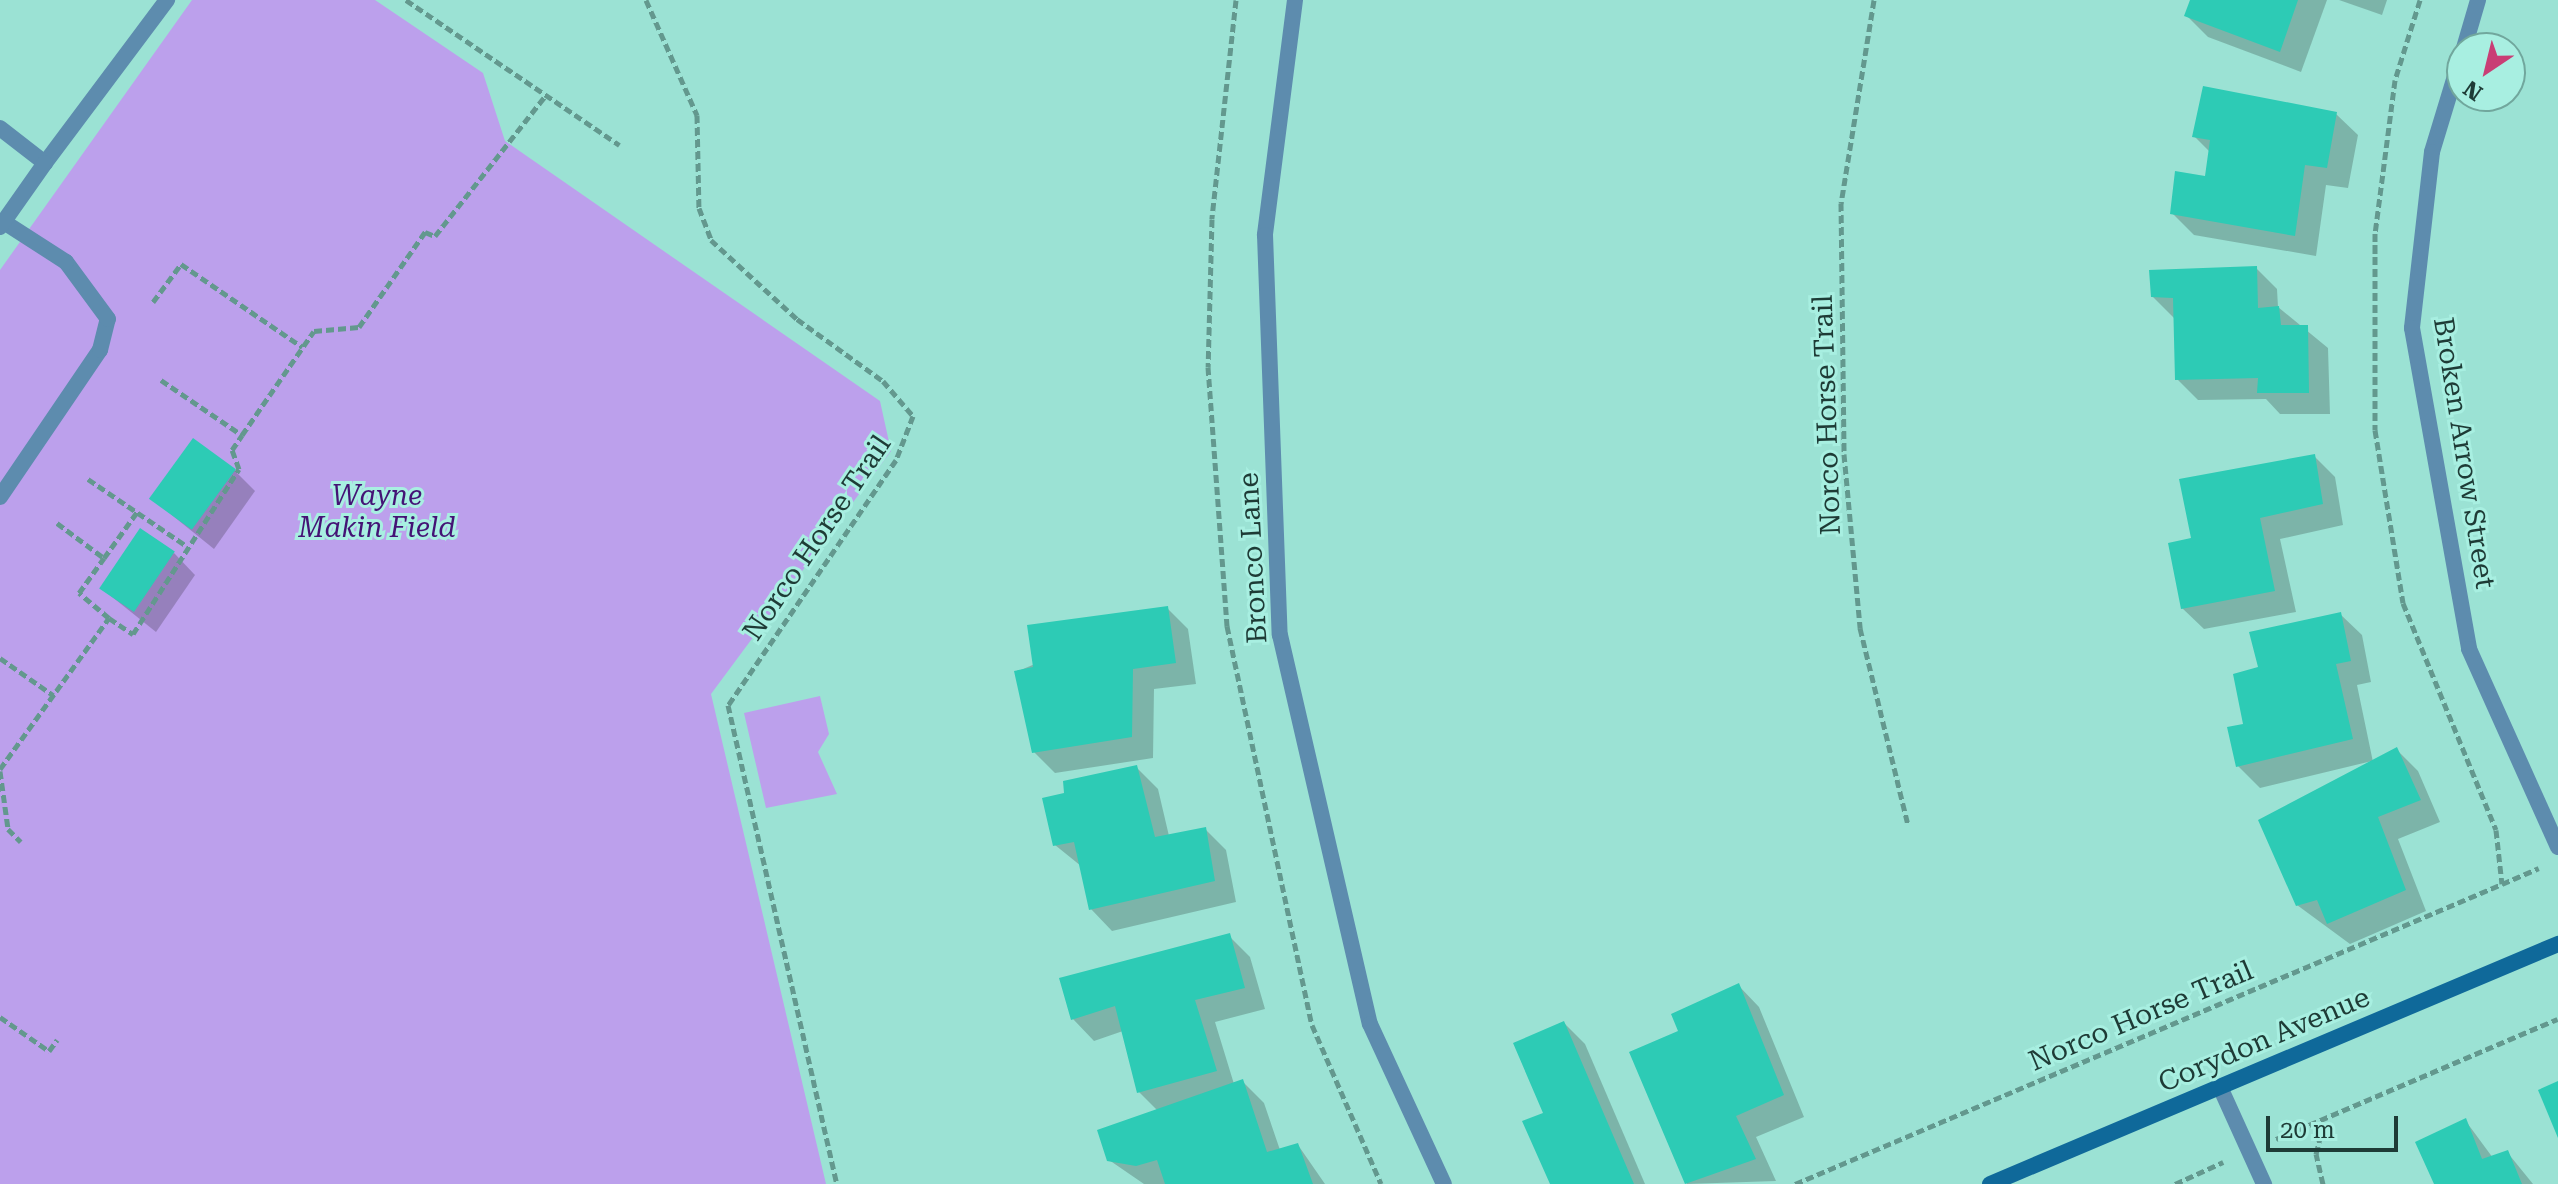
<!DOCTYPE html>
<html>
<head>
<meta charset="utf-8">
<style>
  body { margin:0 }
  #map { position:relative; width:2558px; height:1184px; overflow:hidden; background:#9be2d4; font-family:"Roboto Serif",serif }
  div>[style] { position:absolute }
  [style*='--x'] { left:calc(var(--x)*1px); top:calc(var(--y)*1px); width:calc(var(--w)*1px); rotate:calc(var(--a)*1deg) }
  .green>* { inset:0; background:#bca0ec }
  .shadow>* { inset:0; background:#0003 }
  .building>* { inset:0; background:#2dcbb5; transform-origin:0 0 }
  .path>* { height:5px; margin-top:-2.5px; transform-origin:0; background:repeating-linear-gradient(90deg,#63988e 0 8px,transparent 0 12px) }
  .service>* { height:16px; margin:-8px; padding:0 8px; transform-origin:8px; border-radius:8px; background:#5d8cae }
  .minor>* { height:16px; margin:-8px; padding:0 8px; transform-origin:8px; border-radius:8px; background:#5d8cae }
  .tertiary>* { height:16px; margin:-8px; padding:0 8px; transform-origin:8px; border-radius:8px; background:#5d8cae }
  .secondary>* { height:16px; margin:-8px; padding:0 8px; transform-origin:8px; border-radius:8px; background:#0f699a }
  span { translate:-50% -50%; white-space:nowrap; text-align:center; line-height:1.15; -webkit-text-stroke:6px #a8efe1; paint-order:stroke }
  .street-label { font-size:28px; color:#1e3b36 }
  .park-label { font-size:28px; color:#441375; font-style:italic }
  .north { position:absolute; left:2446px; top:32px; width:80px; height:80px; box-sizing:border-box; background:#a8efe1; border:2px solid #71a79d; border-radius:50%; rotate:215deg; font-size:22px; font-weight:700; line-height:32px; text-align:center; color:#1e3b36 }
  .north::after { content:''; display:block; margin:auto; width:28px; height:36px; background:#c93e75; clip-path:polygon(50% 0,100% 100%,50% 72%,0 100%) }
  .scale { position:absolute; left:2266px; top:1116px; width:132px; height:36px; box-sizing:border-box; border:4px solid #1e3b36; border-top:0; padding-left:10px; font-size:24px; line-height:28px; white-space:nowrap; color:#1e3b36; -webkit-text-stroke:6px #a8efe1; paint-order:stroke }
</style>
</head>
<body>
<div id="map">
  <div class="green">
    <i style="clip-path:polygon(192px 0,375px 0,483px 73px,505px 141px,880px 401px,891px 451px,711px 694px,826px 1184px,0 1184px,0 270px)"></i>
    <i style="clip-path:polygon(820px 696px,829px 734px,818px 752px,837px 794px,766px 808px,744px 713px)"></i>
  </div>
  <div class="shadow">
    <i style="clip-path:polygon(2192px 0,2327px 0,2301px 72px,2208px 37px,2187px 16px)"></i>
    <i style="clip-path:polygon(2339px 0,2387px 0,2382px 15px)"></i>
    <i style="clip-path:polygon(2336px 114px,2358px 135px,2348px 188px,2326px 185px,2316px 256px,2194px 235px,2172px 213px,2206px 178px,2210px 152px,2195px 137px)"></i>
    <i style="clip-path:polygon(2256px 268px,2277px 289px,2278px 307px,2328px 348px,2330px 414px,2280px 414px,2266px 399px,2198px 400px,2177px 379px,2174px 318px,2153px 297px)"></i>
    <i style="clip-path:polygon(2314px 456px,2335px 477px,2343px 525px,2280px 539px,2296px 612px,2204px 629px,2182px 608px,2193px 540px)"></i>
    <i style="clip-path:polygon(234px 470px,255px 491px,214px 549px,152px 499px)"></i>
    <i style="clip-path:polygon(174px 553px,195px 575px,156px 632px,101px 588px)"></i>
    <i style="clip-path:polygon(1167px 608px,1188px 629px,1196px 684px,1154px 689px,1153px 758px,1055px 773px,1034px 752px,1016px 672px)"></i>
    <i style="clip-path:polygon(2340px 614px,2362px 635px,2371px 682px,2357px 685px,2373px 762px,2396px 749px,2418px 771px,2440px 822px,2398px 839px,2426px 911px,2350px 944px,2297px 905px,2372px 761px,2260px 788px,2238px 766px,2261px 668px)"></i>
    <i style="clip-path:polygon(1137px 768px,1158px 789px,1169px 836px,1205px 829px,1226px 850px,1236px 902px,1112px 931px,1091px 909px,1081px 866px,1055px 845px,1066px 795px)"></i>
    <i style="clip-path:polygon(1229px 936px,1250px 957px,1265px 1009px,1215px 1022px,1234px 1084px,1242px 1081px,1264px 1103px,1280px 1150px,1298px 1145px,1325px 1184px,1144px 1184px,1109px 1160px,1158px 1111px,1139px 1092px,1123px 1031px,1094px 1041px,1073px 1019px)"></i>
    <i style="clip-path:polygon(1738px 985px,1759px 1007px,1804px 1117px,1756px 1137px,1776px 1181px,1687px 1184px,1632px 1053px,1681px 1032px)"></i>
    <i style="clip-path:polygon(1564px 1023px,1585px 1044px,1645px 1184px,1552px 1184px,1546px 1114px)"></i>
    <i style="clip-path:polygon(2465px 1120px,2493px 1158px,2507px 1152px,2533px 1184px,2436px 1184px)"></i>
  </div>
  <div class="building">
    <i style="clip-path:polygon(2190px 0,2298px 0,2280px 52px,2184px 16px)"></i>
    <i style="clip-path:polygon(2203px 86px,2337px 112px,2327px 168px,2305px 165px,2295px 236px,2170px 214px,2175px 171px,2205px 176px,2210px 140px,2192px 137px)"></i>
    <i style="clip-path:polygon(2257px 266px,2258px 308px,2279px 306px,2281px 325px,2308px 325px,2309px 393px,2257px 393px,2258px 378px,2175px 380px,2173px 298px,2151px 297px,2149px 270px)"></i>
    <i style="left:193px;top:438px;width:53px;height:75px;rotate:36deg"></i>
    <i style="clip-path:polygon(2315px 454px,2323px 504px,2260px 518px,2275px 591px,2181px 609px,2168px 543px,2191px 538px,2179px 479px)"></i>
    <i style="left:140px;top:528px;width:42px;height:73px;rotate:34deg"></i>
    <i style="clip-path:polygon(1168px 606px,1176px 663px,1133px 669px,1132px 737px,1032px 753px,1014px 671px,1033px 667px,1027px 625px)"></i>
    <i style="clip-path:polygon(2341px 612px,2351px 661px,2336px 664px,2353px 739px,2236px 767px,2227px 727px,2243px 724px,2233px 674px,2258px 667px,2249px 632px)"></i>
    <i style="clip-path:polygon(2397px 747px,2421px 800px,2378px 817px,2406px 890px,2327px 924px,2317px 900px,2296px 906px,2258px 820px)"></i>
    <i style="clip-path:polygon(1137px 765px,1155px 837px,1206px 827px,1215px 881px,1089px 910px,1074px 842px,1053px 846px,1042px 798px,1064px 793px,1063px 781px)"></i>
    <i style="clip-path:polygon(1230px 933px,1245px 988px,1195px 1000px,1217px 1071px,1137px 1093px,1115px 1006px,1071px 1020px,1059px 978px)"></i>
    <i style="clip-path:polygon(1739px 983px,1784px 1095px,1736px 1116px,1756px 1159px,1685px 1184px,1629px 1052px,1678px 1031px,1671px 1014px)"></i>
    <i style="clip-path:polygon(1564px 1021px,1634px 1184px,1550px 1184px,1522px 1121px,1543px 1113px,1513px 1043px)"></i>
    <i style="clip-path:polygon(1243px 1079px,1267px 1152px,1298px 1143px,1313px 1184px,1165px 1184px,1157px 1160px,1136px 1166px,1107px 1161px,1097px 1130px)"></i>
    <i style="clip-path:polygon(2558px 1081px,2558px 1138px,2538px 1090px)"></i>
    <i style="clip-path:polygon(2466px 1118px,2482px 1159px,2508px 1150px,2522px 1184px,2434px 1184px,2415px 1142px)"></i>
  </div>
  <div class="path">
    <i style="--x:406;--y:0;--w:258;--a:34.2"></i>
    <i style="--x:646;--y:0;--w:126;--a:66.1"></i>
    <i style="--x:697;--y:115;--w:93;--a:88.8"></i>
    <i style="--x:699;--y:208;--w:34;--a:69"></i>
    <i style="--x:711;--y:240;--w:117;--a:42.6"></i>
    <i style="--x:797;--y:319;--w:106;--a:35.8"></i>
    <i style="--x:883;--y:381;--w:46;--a:49.4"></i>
    <i style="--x:913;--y:416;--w:47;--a:111.1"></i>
    <i style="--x:896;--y:460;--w:297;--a:124.4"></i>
    <i style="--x:728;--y:705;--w:491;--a:77.2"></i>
    <i style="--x:1236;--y:0;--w:220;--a:96.3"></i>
    <i style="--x:1212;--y:219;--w:148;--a:91.5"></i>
    <i style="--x:1208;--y:367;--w:260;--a:85.8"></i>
    <i style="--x:1227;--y:626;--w:408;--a:78"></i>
    <i style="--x:1312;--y:1025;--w:173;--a:66.5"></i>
    <i style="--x:1874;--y:0;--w:206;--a:99.2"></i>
    <i style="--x:1841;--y:203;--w:251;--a:89.3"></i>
    <i style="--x:1844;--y:454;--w:175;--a:84.7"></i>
    <i style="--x:1860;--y:628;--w:203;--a:76.3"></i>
    <i style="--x:2420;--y:0;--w:84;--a:107.4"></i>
    <i style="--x:2395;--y:80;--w:154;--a:97.4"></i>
    <i style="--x:2375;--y:233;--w:197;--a:90"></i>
    <i style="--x:2375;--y:430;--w:175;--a:80.8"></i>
    <i style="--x:2403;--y:603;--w:245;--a:67.7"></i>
    <i style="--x:2496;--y:830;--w:54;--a:83.7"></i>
    <i style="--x:2502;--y:884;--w:40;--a:-23.4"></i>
    <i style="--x:153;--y:302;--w:47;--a:-53.6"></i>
    <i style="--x:181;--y:264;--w:147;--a:34.4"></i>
    <i style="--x:161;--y:380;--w:98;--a:34.2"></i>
    <i style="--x:242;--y:435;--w:126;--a:-55.3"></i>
    <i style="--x:314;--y:331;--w:45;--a:-5.1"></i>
    <i style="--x:359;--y:327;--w:116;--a:-55.2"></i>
    <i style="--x:425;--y:232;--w:11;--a:22"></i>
    <i style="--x:435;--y:236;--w:179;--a:-51.8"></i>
    <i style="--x:88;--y:479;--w:117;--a:34.2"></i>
    <i style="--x:57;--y:523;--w:59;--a:36.7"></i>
    <i style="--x:104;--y:558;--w:57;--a:-54.3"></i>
    <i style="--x:109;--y:618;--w:29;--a:34"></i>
    <i style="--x:133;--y:634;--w:196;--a:-57.3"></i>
    <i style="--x:239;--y:469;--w:20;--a:-110"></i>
    <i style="--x:232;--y:450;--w:18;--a:-56"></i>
    <i style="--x:0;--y:658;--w:65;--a:34.9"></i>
    <i style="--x:0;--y:769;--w:186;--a:-54.2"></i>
    <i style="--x:109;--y:618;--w:39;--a:-140"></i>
    <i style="--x:79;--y:593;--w:43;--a:-54.5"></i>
    <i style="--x:0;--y:771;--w:59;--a:82.1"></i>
    <i style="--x:8;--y:829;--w:18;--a:45"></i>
    <i style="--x:0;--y:1017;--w:60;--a:34.8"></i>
    <i style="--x:49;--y:1051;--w:14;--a:-54"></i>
    <i style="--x:2276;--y:1139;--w:306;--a:-23.1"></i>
    <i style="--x:1795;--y:1184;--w:768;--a:-22.99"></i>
    <i style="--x:2175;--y:1184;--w:53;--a:-24.6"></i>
    <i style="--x:2323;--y:1184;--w:31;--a:-103"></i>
    <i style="--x:2316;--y:1154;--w:34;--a:-76"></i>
  </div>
  <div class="service">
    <i style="--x:0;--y:128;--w:57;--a:37.9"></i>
    <i style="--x:45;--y:163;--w:204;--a:-53.2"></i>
    <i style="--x:0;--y:497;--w:178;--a:-55.8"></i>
    <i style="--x:100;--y:350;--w:32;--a:-76"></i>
    <i style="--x:108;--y:319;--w:71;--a:-126.4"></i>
    <i style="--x:66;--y:262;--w:74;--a:-147.2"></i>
  </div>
  <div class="minor">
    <i style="--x:1295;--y:0;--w:237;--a:97.3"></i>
    <i style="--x:1265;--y:235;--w:400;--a:87.9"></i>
    <i style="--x:1280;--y:635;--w:399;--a:77"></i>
    <i style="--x:1370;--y:1024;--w:176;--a:65.2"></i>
    <i style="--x:2464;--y:48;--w:50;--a:-73.7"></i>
    <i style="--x:2462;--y:53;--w:103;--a:106.9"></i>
    <i style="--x:2432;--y:152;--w:177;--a:96.5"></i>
    <i style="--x:2412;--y:328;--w:326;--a:79.9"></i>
    <i style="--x:2469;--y:649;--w:217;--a:65.8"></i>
    <i style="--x:2220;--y:1087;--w:107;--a:65.6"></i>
  </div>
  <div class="tertiary">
    <i style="--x:0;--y:227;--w:78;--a:-54.9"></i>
  </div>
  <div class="secondary">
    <i style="--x:1990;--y:1184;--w:617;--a:-22.91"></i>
  </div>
  <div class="street-label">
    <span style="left:1827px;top:415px;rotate:-92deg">Norco Horse Trail</span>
    <span style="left:2464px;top:453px;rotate:81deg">Broken Arrow Street</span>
    <span style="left:817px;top:538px;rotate:-56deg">Norco Horse Trail</span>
    <span style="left:1253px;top:558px;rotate:-93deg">Bronco Lane</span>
    <span style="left:2141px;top:1016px;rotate:-23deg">Norco Horse Trail</span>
    <span style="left:2264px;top:1040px;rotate:-23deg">Corydon Avenue</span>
  </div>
  <div class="park-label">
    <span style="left:377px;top:512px">Wayne<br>Makin Field</span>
  </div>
  <div class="north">N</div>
  <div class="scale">20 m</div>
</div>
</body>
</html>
